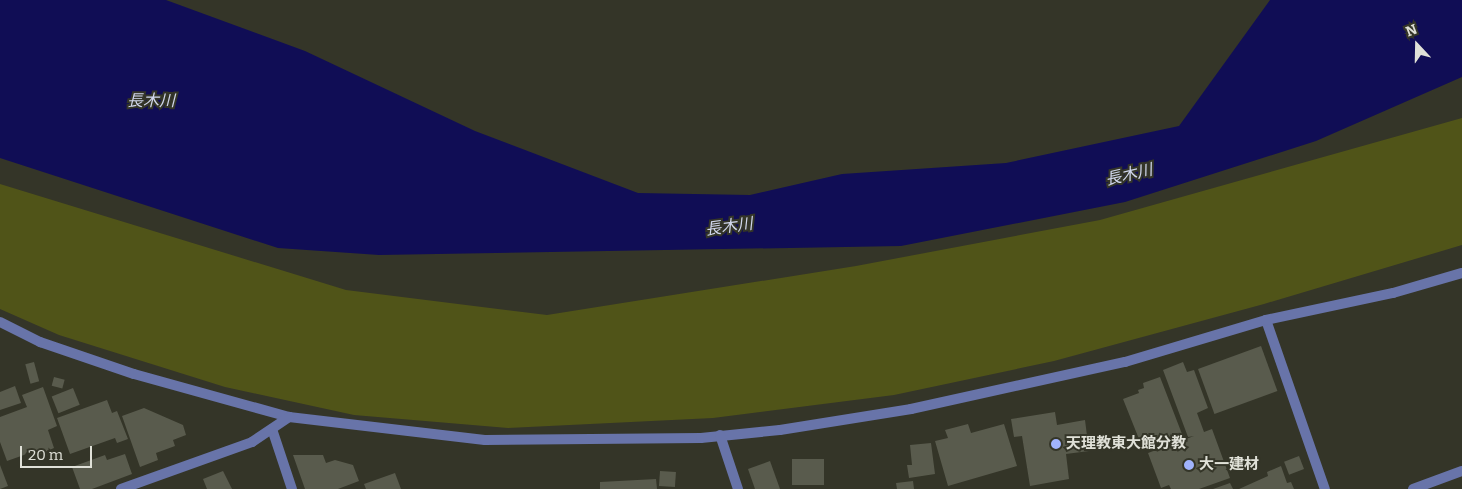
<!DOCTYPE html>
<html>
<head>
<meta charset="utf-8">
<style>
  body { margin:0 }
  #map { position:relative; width:1462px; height:489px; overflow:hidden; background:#343528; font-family:Bitter,"Noto Sans JP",serif }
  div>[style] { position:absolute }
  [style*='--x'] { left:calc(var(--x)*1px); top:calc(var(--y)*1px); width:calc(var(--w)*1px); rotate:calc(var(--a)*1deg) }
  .green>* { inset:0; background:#505418 }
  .water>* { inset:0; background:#100d55 }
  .building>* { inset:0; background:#595b4d; transform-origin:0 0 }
  .street>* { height:10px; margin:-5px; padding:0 5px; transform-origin:5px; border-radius:5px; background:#6874a9 }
  .dots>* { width:14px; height:14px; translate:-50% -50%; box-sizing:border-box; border:2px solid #343528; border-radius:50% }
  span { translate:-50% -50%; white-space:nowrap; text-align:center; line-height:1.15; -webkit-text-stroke:4px #343528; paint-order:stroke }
  .poi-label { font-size:15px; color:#e0e1d8; font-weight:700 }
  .left { translate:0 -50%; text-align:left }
  .water-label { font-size:16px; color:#d0d6ec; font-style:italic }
  .north { position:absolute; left:1392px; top:20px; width:50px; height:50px; -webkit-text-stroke:4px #343528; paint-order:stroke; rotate:339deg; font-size:14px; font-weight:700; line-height:20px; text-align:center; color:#e0e1d8 }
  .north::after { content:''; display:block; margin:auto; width:18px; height:22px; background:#e0e1d8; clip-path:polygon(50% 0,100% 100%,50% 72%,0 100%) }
  .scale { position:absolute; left:20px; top:446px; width:72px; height:22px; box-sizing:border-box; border:2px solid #e0e1d8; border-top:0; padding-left:6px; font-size:15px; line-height:18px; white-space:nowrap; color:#e0e1d8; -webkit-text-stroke:4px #343528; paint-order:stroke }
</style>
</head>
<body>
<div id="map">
  <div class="green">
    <i style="clip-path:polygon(1462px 118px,1462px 245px,1264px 304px,1054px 361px,894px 395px,713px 418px,508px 428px,354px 415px,225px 387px,59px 335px,0 309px,0 184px,346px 290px,547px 315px,856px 266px,1100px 220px)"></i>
  </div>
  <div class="water">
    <i style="clip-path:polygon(0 0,166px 0,305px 51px,475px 131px,638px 193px,750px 195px,842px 174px,1006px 163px,1179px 126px,1270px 0,1462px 0,1462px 77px,1316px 141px,1125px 202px,901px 246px,379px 255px,278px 248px,0 158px)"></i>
  </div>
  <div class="building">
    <i style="left:1261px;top:346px;width:48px;height:67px;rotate:70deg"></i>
    <i style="left:34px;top:362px;width:20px;height:9px;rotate:75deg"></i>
    <i style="clip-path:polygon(1183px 362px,1187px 372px,1194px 370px,1208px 408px,1197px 413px,1204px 432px,1212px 429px,1230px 478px,1199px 489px,1171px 489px,1169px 485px,1161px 488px,1148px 453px,1194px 436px,1188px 437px,1163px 370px)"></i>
    <i style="left:54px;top:377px;width:11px;height:9px;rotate:15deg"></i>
    <i style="clip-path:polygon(1160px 377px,1182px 434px,1143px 449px,1123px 399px,1139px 393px,1138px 390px,1144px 388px,1143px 383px)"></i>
    <i style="clip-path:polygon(15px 386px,21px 403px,0 410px,0 392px)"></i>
    <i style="clip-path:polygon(43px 387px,57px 426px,48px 430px,54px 448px,40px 454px,38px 450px,7px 461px,0 442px,0 417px,27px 407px,22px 395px)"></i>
    <i style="left:73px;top:388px;width:18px;height:23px;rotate:68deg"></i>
    <i style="clip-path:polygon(107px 400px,112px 413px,117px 411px,128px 439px,117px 443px,115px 438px,70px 454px,57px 418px)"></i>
    <i style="clip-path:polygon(144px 408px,183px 425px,186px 435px,173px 440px,175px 446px,156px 453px,158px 460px,140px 467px,122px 416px)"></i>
    <i style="clip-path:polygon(1055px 412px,1057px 425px,1085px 420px,1089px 451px,1066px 454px,1069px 479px,1030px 486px,1022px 436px,1014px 437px,1011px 419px)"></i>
    <i style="clip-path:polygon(968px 424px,971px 433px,1004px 424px,1017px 466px,948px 486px,935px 441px,948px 438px,945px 430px)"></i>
    <i style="clip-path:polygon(931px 443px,935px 474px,909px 478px,907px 465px,912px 465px,910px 445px)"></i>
    <i style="clip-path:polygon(125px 454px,132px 474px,92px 489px,80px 489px,72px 467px,105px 455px,107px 460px)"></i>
    <i style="clip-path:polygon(293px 455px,323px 455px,326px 463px,335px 460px,353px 465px,359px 481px,338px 489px,305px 489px)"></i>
    <i style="left:1299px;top:456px;width:14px;height:16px;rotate:69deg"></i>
    <i style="left:792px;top:459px;width:32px;height:26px"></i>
    <i style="clip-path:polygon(770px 461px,780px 489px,755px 489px,748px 469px)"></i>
    <i style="clip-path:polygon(0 465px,8px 486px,0 489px)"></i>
    <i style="clip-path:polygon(1281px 466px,1287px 483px,1291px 482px,1294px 489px,1239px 489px,1268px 476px,1267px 472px)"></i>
    <i style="clip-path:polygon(223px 471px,232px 489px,207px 489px,203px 479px)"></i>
    <i style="left:660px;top:471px;width:16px;height:15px;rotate:4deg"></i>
    <i style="clip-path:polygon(395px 473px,401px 489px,366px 489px,364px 484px)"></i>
    <i style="clip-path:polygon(656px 479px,657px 489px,600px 489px,600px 482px)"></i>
    <i style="clip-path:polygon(913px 481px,914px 489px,897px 489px,896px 483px)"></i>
    <i style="clip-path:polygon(1230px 483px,1233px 489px,1213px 489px)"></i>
  </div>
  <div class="street">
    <i style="--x:1266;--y:320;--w:179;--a:70.8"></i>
    <i style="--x:0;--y:322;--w:45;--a:26.6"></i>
    <i style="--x:40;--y:342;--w:99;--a:18.8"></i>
    <i style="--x:134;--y:374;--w:161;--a:15.5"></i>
    <i style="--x:289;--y:417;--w:197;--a:6.7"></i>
    <i style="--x:485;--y:440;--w:216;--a:-0.5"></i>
    <i style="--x:701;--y:438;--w:79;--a:-5.8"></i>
    <i style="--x:780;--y:430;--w:133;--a:-9.1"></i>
    <i style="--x:911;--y:409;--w:219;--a:-12.4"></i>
    <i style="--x:1125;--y:362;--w:147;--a:-16.6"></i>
    <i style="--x:1266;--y:320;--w:130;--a:-12"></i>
    <i style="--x:1393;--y:293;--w:72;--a:-16.2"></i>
    <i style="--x:272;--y:429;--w:63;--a:71.6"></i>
    <i style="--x:720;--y:435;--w:57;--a:71.6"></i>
    <i style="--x:121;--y:489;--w:139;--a:-19.7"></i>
    <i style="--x:252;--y:442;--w:45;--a:-34"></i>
    <i style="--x:1413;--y:489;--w:52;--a:-20.2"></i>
  </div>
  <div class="dots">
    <i style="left:1056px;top:444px;background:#a0b3fd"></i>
    <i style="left:1189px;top:465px;background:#a0b3fd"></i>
  </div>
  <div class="poi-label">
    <span class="left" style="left:1066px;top:444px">天理教東大館分教</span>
    <span class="left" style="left:1199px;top:465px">大一建材</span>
  </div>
  <div class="water-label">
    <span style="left:151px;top:101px">長木川</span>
    <span style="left:1129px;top:175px;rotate:-13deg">長木川</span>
    <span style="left:729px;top:227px;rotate:-8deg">長木川</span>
  </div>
  <div class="north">N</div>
  <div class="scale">20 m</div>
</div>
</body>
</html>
